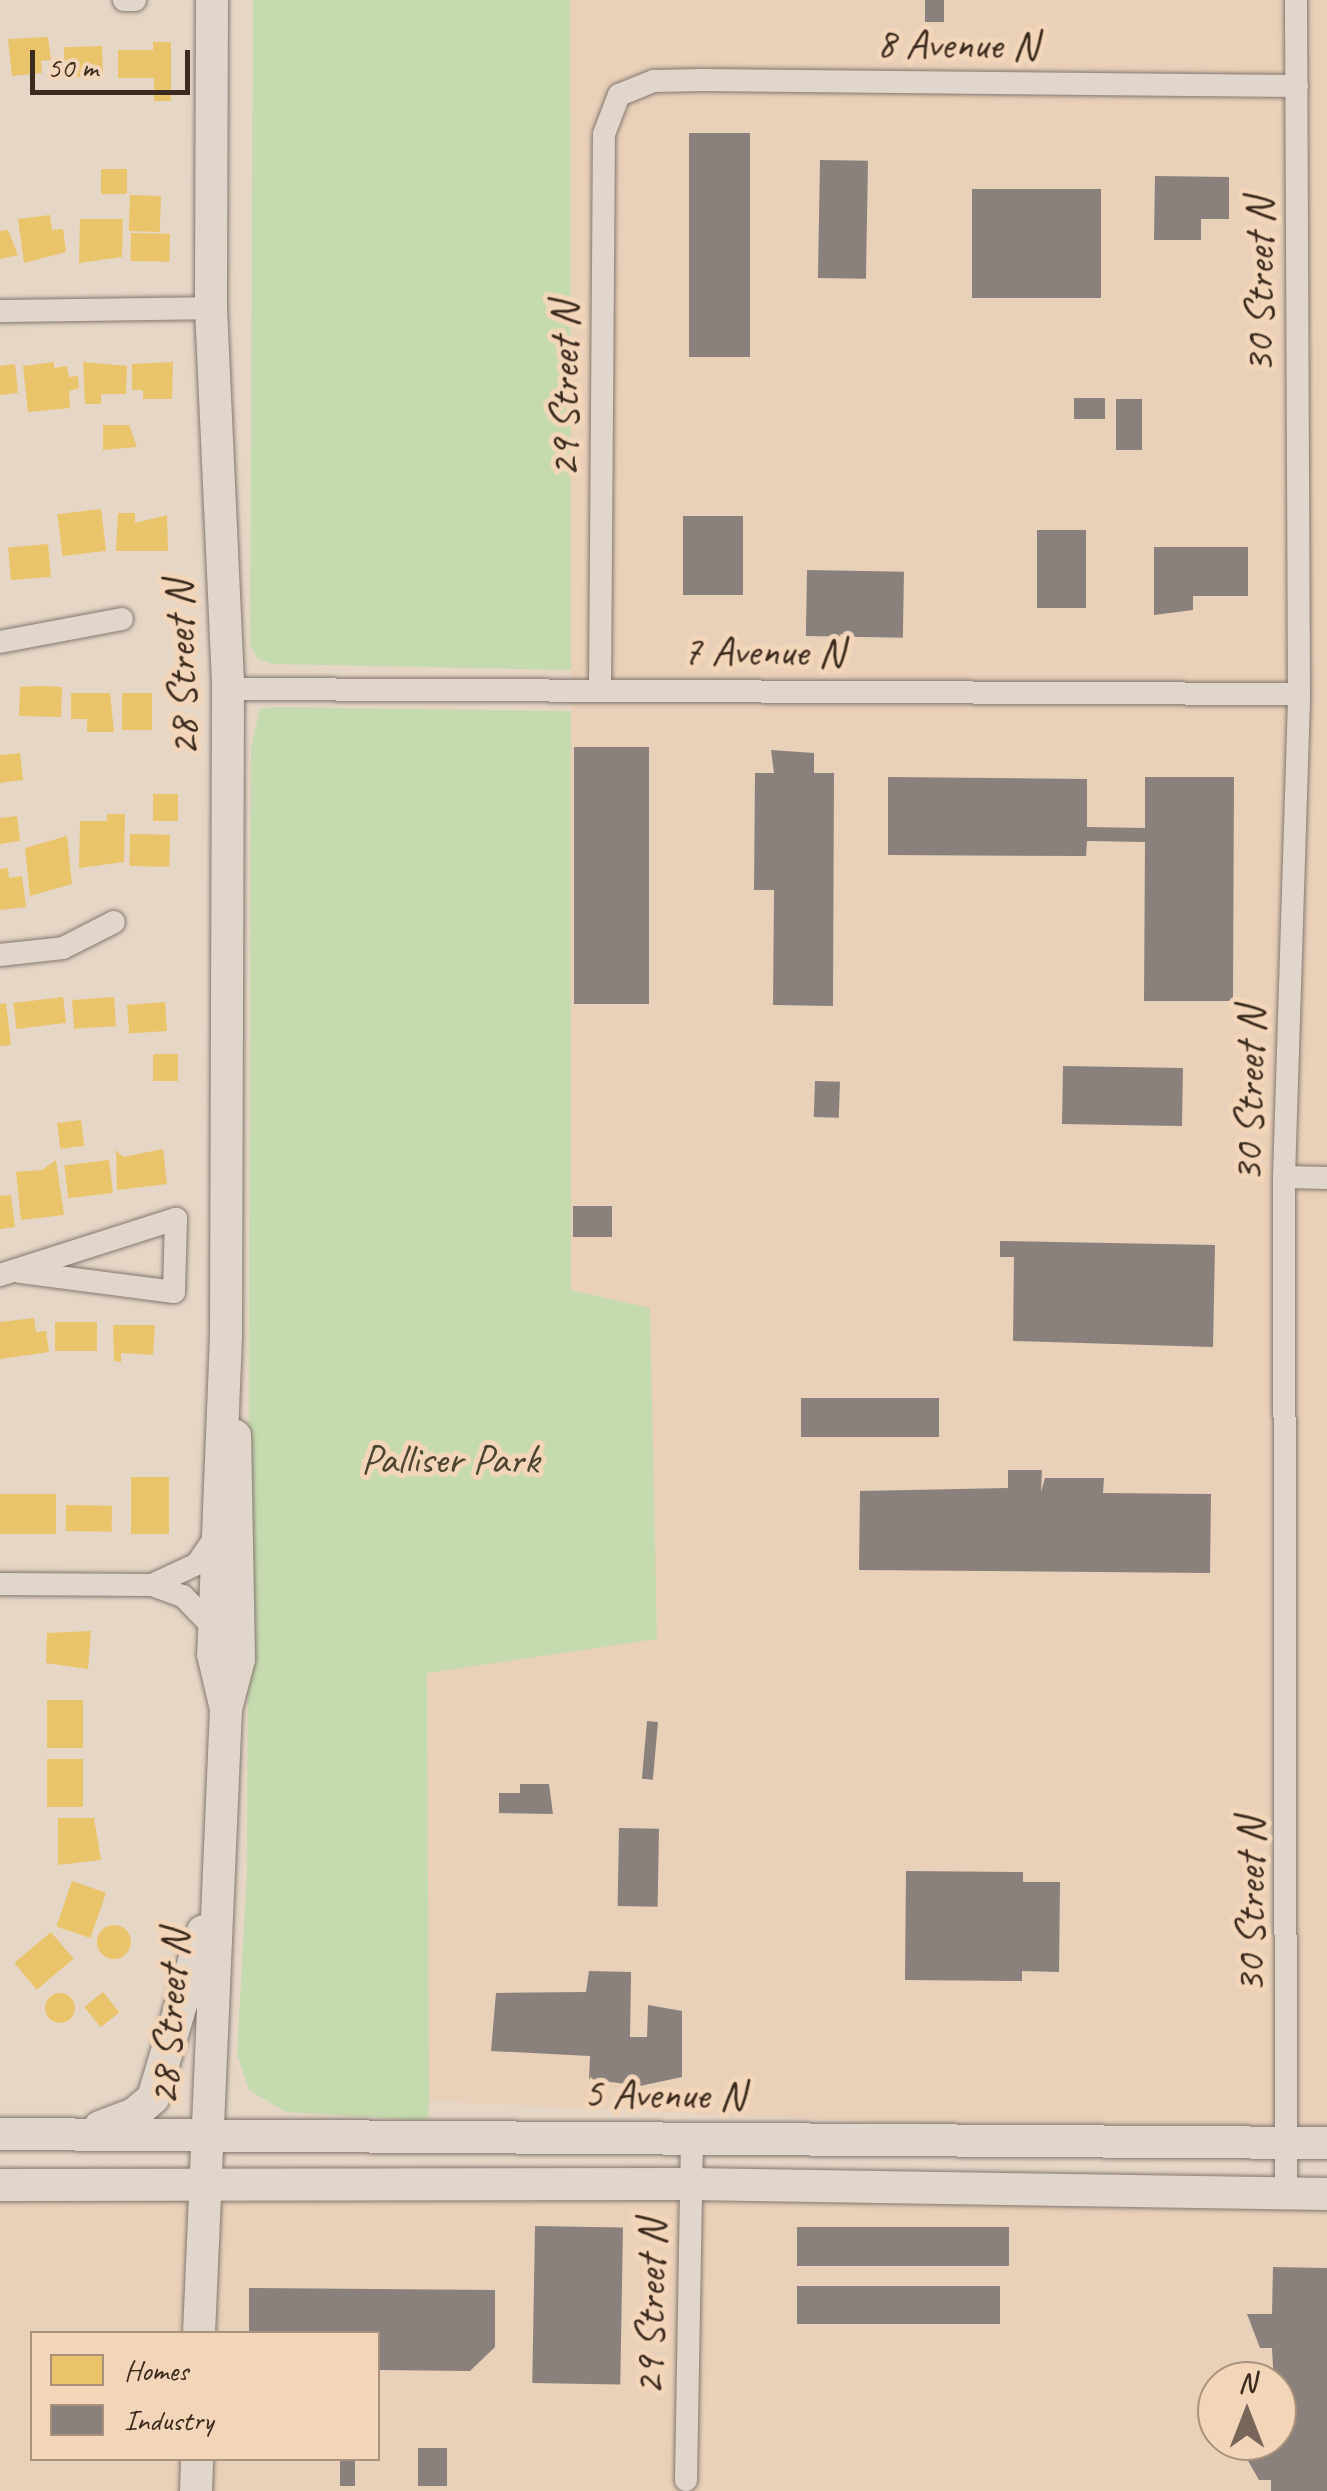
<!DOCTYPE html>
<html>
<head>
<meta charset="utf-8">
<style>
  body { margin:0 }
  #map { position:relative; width:1327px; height:2491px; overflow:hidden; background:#e6d6c6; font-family:Caveat,sans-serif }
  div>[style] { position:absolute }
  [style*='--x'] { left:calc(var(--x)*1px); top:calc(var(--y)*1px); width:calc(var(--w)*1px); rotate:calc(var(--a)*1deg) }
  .built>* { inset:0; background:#e9d0b8 }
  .green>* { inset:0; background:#c6daaf }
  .homes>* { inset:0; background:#e9c46a; transform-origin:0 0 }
  .round { border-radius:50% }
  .industry>* { inset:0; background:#8a817c; transform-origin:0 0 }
  .roads { filter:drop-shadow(0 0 2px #83786f) drop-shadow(0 0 2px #83786f) }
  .street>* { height:22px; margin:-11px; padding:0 11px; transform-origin:11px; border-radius:11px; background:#e1d6cb }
  .secondary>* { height:32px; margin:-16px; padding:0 16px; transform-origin:16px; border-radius:16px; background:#e1d6cb }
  span { translate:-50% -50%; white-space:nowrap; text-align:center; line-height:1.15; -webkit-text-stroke:10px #f3d6b9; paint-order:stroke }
  .street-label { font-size:42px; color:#3b2a1e }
  .park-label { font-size:42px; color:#4c4531 }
  .legend { position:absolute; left:30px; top:2331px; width:350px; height:130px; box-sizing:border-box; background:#f3d6b9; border:2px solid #a9917b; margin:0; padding:12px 18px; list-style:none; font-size:30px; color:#3b2a1e }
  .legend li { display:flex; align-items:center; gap:20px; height:50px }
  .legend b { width:50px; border:2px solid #a9917b }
  .north { position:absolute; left:1197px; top:2361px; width:100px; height:100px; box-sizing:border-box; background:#f3d6b9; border:2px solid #a9917b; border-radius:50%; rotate:0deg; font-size:28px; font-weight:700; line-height:40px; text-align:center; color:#3b2a1e }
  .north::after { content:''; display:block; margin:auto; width:35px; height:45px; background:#776659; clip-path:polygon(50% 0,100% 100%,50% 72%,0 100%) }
  .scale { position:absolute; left:30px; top:50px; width:160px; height:45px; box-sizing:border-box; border:5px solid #3b2a1e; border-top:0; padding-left:12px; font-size:30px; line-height:35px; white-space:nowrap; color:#3b2a1e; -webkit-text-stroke:8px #f3d6b9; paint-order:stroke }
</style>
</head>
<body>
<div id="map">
  <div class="built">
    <i style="clip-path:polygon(570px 0,1327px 0,1327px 2143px,429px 2101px,427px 1673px,657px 1638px,571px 1291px)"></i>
    <i style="clip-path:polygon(evenodd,0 2184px,1327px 2210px,1327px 2491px,0 2491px,0 2184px,32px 2334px,378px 2334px,378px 2458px,32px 2458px,32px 2334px,0 2184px,1217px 2381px,1277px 2381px,1277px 2441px,1217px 2441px,1217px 2381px)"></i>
  </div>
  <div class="green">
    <i style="clip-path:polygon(253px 0,570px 0,571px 670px,273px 664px,258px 659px,250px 646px)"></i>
    <i style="clip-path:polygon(274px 707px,571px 711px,571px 1290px,650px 1308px,657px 1639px,427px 1673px,429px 2101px,428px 2119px,419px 2120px,286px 2112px,249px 2090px,237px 2054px,247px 1872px,251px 747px,260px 709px)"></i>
  </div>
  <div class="homes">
    <i style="clip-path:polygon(48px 37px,51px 60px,41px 61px,42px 73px,12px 76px,8px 39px)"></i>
    <i style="clip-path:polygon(153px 42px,171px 42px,171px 101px,154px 101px,154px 78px,118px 78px,118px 50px,153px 50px)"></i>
    <i style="left:102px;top:46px;width:30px;height:38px;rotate:88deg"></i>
    <i style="left:101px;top:169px;width:26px;height:25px"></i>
    <i style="left:130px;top:195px;width:31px;height:36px;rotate:2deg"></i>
    <i style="clip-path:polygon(50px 215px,52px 230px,63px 229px,66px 252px,24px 263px,18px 219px)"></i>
    <i style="clip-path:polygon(80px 219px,123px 219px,122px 257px,79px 263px)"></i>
    <i style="clip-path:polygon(8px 230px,18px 255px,0 259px,0 231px)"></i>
    <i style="left:131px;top:233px;width:39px;height:28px;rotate:1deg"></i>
    <i style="clip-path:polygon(54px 362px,54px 368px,67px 366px,69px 377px,78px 376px,79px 388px,69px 391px,70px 408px,28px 412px,23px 366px)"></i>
    <i style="clip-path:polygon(83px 362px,127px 366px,126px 394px,101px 394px,101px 404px,85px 404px)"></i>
    <i style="clip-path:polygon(173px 362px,172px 399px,143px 399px,143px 390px,132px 390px,132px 364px)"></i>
    <i style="clip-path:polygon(15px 364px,18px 393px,0 395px,0 366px)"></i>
    <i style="clip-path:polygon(103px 425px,129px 425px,137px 447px,103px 450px)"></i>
    <i style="left:101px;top:509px;width:42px;height:44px;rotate:83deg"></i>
    <i style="clip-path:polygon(118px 513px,135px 513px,135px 523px,167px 515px,168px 551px,116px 551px)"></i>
    <i style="left:48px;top:544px;width:33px;height:40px;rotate:85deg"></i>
    <i style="clip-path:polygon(41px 686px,62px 687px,61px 717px,19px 716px,20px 687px)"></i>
    <i style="clip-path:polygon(71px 693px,110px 693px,114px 732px,87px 732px,87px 719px,71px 719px)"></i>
    <i style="left:122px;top:693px;width:30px;height:37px"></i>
    <i style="clip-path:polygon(20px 753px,23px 780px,0 783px,0 755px)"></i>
    <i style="left:153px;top:794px;width:25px;height:27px"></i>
    <i style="clip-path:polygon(107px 814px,125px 814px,124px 862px,79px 868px,80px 821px,107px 821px)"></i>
    <i style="clip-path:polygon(17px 816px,20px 841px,0 844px,0 818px)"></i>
    <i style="left:130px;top:834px;width:40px;height:32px;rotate:1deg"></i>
    <i style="clip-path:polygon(67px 836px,72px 884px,30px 896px,25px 848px)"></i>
    <i style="clip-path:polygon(8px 868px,9px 878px,22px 876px,26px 907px,0 910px,0 869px)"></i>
    <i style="left:63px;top:997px;width:26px;height:50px;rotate:83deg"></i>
    <i style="left:114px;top:997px;width:29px;height:42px;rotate:86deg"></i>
    <i style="left:165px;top:1002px;width:29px;height:38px;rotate:86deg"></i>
    <i style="clip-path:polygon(6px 1003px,11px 1045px,0 1046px,0 1004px)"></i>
    <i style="left:153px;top:1054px;width:25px;height:27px"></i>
    <i style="left:81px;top:1120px;width:26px;height:24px;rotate:83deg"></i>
    <i style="clip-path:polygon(163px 1149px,167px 1184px,117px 1190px,116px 1150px,123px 1157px)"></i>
    <i style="clip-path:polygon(56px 1160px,64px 1215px,21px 1220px,16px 1172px,42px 1170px)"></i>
    <i style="left:109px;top:1160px;width:33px;height:45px;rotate:83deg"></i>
    <i style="clip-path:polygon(11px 1195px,15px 1227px,0 1229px,0 1196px)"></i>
    <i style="clip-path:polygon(34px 1318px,36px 1332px,46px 1331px,49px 1352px,0 1359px,0 1322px)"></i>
    <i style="left:97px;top:1322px;width:29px;height:42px;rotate:90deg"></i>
    <i style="clip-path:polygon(113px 1325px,155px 1325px,153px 1355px,121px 1353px,121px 1362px,114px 1361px)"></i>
    <i style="left:131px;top:1477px;width:38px;height:57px"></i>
    <i style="left:0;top:1494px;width:56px;height:40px"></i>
    <i style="left:66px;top:1505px;width:46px;height:26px;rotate:1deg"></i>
    <i style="clip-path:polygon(91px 1631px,88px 1669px,46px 1663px,47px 1633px)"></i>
    <i style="left:47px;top:1700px;width:36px;height:48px"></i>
    <i style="left:47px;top:1759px;width:36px;height:48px"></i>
    <i style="clip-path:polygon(58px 1818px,94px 1818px,101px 1860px,58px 1865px)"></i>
    <i style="left:72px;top:1881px;width:36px;height:48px;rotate:19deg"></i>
    <i class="round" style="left:97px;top:1925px;width:34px;height:34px"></i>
    <i style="left:51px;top:1932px;width:35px;height:48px;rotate:50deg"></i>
    <i style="left:103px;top:1992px;width:26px;height:24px;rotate:51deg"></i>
    <i class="round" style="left:45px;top:1993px;width:30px;height:30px"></i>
  </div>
  <div class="industry">
    <i style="left:925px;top:0;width:19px;height:22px"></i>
    <i style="left:689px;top:133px;width:61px;height:224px"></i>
    <i style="left:820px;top:160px;width:48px;height:118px;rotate:1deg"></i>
    <i style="clip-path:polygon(1155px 176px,1229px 177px,1229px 219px,1201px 219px,1201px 240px,1154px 240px)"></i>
    <i style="left:972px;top:189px;width:129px;height:109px"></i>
    <i style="left:1074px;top:398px;width:31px;height:21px"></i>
    <i style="left:1116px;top:399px;width:26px;height:51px"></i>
    <i style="left:683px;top:516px;width:60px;height:79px"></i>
    <i style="left:1037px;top:530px;width:49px;height:78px"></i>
    <i style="clip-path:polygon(1154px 547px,1248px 547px,1248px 596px,1193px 596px,1193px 610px,1154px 615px)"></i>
    <i style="left:807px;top:570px;width:97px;height:66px;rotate:1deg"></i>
    <i style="left:574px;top:747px;width:75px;height:257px"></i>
    <i style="clip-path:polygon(771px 750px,814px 753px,814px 773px,834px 773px,833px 1006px,773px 1005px,774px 890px,754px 890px,755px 773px,774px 773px)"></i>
    <i style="clip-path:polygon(888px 777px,1087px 779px,1087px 827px,1145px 828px,1145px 777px,1234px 777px,1233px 1001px,1144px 1001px,1145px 842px,1087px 841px,1086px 856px,888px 855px)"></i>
    <i style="left:1063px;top:1066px;width:120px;height:58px;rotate:1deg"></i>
    <i style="left:815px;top:1081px;width:25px;height:36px;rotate:2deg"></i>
    <i style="left:573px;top:1206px;width:39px;height:31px"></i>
    <i style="clip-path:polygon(1000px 1241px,1215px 1245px,1213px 1347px,1013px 1341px,1014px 1257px,1000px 1257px)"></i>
    <i style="left:801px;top:1398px;width:138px;height:39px"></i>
    <i style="clip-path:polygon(1008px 1470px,1042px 1470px,1041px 1492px,1045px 1478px,1104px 1478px,1103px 1493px,1211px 1494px,1210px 1573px,859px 1570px,860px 1491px,1008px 1488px)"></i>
    <i style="left:647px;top:1721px;width:11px;height:58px;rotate:5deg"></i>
    <i style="clip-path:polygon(520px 1784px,549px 1784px,553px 1814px,499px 1813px,499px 1793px,520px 1793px)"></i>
    <i style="left:619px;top:1828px;width:40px;height:78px;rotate:1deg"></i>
    <i style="clip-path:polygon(906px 1871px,1023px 1872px,1023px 1882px,1060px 1882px,1059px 1972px,1022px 1971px,1022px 1981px,905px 1980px)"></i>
    <i style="clip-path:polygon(589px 1971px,631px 1972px,630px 2037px,647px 2037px,648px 2005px,682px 2011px,682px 2077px,640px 2086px,589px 2079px,590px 2056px,491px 2051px,496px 1993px,586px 1992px)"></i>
    <i style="left:535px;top:2226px;width:88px;height:157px;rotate:1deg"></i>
    <i style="left:797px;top:2227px;width:212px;height:39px"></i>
    <i style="clip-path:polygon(1273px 2267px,1327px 2268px,1327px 2491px,1271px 2491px,1271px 2480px,1259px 2480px,1247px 2459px,1247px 2446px,1277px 2441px,1272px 2348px,1260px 2348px,1247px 2314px,1272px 2314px)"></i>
    <i style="left:797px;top:2286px;width:203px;height:38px"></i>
    <i style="clip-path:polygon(249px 2288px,495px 2290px,495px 2347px,470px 2371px,378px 2370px,378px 2334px,249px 2334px)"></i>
    <i style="left:418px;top:2448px;width:29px;height:38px"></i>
    <i style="left:340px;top:2458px;width:15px;height:28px"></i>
  </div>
  <div class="roads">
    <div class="street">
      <i style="--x:124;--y:0;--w:11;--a:0"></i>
      <i style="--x:0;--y:311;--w:211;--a:-0.8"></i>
      <i style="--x:0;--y:642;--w:124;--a:-10.7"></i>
      <i style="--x:600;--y:688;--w:554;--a:-89.59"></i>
      <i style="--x:604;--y:134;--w:42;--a:-69"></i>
      <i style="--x:619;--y:95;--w:38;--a:-22"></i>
      <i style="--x:654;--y:81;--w:48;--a:-1.2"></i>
      <i style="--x:702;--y:80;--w:595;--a:0.58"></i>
      <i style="--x:228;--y:689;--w:1071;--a:0.27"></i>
      <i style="--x:0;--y:955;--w:63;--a:-6.3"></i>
      <i style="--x:63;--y:948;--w:57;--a:-27"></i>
      <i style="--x:1284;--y:1177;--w:43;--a:1.3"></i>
      <i style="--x:0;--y:1275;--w:185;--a:-17.7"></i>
      <i style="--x:176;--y:1219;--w:73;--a:91.6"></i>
      <i style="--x:174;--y:1292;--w:154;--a:-172.6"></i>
      <i style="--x:0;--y:1584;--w:152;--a:0.4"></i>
      <i style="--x:152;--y:1585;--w:33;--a:20"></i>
      <i style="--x:183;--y:1596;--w:45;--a:45.9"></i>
      <i style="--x:152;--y:1585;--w:50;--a:-25"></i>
      <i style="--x:197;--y:1564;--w:30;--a:-56"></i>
      <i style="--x:1286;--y:2191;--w:1014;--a:-90.11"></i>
      <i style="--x:1284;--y:1177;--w:483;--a:-88.2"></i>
      <i style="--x:1299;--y:694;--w:694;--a:-90.25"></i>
      <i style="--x:686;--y:2480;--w:342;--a:-89"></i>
    </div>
    <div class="secondary">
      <i style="--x:212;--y:0;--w:308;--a:90.2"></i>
      <i style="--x:211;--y:308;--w:381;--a:87.4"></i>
      <i style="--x:228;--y:689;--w:647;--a:90.18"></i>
      <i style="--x:226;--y:1336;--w:318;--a:92.3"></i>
      <i style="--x:213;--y:1654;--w:57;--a:76.7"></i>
      <i style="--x:100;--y:2127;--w:36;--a:-21"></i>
      <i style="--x:134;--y:2114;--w:25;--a:-40"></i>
      <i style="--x:153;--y:2098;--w:174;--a:-73.3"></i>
      <i style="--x:0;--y:2134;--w:1327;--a:0.39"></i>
      <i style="--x:0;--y:2185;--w:690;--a:-0.08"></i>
      <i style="--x:690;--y:2184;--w:637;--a:0.9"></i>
      <i style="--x:199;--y:2334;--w:626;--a:-87.53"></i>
      <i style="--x:226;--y:1709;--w:52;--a:-75.4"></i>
      <i style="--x:239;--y:1659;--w:223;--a:-91"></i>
      <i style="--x:196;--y:2491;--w:33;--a:-88"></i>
    </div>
  </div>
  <div class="street-label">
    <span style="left:957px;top:45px;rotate:1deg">8 Avenue N</span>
    <span style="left:1260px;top:286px;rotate:-90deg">30 Street N</span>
    <span style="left:565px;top:390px;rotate:-90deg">29 Street N</span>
    <span style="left:763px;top:652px;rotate:1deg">7 Avenue N</span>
    <span style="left:182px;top:669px;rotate:-92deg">28 Street N</span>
    <span style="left:1250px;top:1095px;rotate:-89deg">30 Street N</span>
    <span style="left:1251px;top:1906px;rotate:-90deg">30 Street N</span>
    <span style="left:170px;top:2018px;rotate:-86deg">28 Street N</span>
    <span style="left:664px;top:2095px;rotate:1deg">5 Avenue N</span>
    <span style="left:651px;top:2308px;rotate:-89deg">29 Street N</span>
  </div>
  <div class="park-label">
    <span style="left:450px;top:1460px">Palliser Park</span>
  </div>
  <ul class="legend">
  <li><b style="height:28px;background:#e9c46a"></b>Homes</li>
  <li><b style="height:28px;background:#8a817c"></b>Industry</li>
  </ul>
  <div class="north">N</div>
  <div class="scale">50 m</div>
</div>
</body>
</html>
